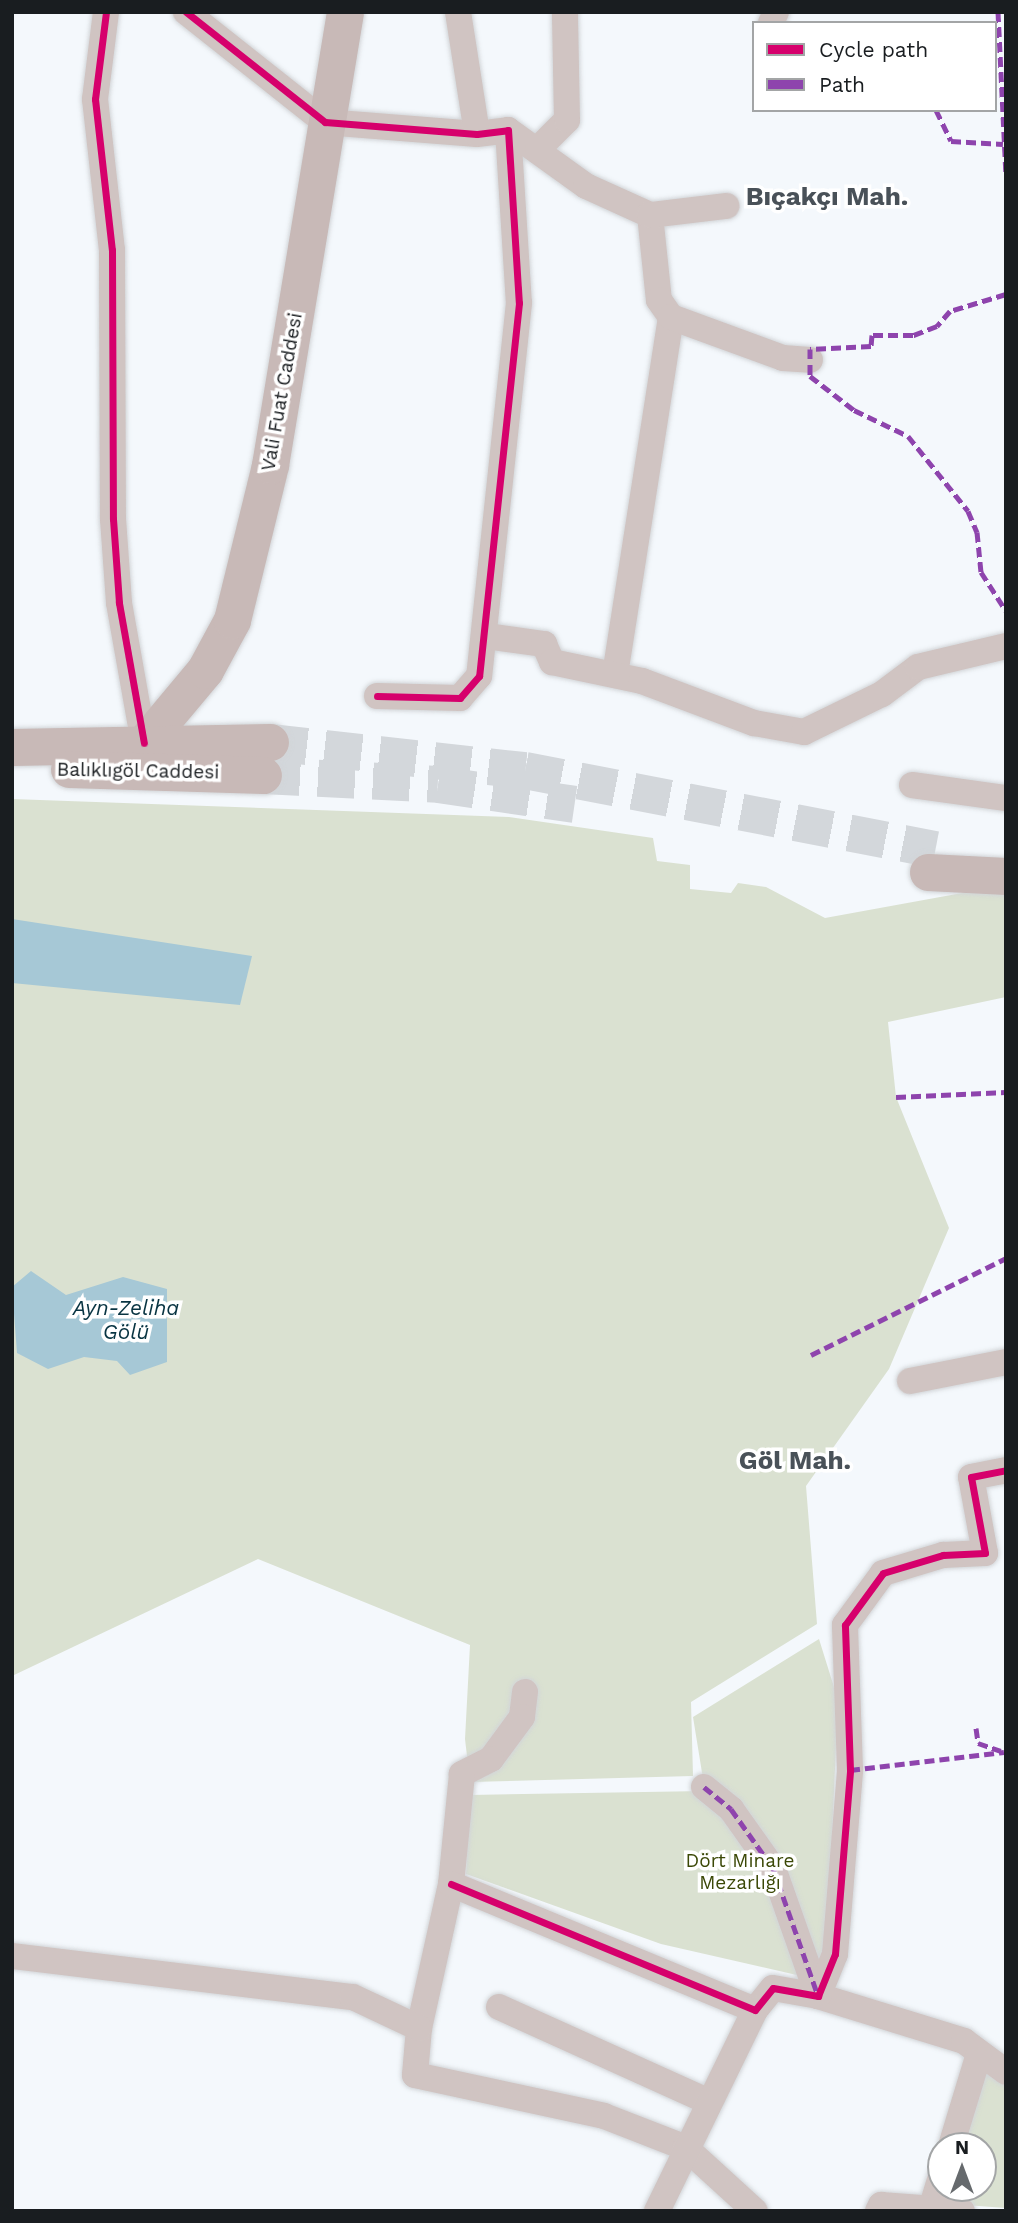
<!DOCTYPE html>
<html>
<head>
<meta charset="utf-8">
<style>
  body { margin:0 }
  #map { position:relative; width:1018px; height:2223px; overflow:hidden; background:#f4f8fc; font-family:"Work Sans",sans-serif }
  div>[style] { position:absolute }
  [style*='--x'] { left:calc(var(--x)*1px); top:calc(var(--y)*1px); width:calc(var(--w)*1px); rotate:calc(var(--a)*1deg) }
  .green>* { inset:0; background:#dae1d1 }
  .water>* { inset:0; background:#a6c8d6 }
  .secondary-tunnel>* { height:37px; margin-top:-18.5px; transform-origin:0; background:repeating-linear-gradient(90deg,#d3d7db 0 37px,transparent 0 55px) }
  .roads { filter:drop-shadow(0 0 2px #d2d5d8) drop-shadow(0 0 2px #d2d5d8) }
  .minor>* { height:26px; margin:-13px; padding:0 13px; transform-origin:13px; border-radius:13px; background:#d0c4c2 }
  .secondary>* { height:37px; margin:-18.5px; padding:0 18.5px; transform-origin:18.5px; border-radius:18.5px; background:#c8b9b7 }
  .quiet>* { height:5px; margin-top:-2.5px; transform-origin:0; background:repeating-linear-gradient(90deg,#8e44ad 0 10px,transparent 0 15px) }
  .cycleway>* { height:7px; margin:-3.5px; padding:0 3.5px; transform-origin:3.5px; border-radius:3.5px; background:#d6006c }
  span { translate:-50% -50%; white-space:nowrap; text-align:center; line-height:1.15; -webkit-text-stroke:7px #fff; paint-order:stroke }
  .street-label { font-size:19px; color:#191d20 }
  .park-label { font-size:19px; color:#3b4806 }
  .water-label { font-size:21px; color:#083442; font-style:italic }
  .district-label { font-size:26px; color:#495158; font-weight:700 }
  .frame { position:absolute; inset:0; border:14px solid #191d20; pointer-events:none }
  .legend { position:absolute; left:752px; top:21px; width:245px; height:91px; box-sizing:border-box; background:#fff; border:2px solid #a3a5a6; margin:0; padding:9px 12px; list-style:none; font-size:21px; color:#191d20 }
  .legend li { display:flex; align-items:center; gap:14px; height:35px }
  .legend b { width:35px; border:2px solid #a3a5a6 }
  .north { position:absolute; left:927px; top:2132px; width:70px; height:70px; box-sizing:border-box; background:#fff; border:2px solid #a3a5a6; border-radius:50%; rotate:0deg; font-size:19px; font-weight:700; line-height:28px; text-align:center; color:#191d20 }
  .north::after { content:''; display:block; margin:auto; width:24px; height:32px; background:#666a6d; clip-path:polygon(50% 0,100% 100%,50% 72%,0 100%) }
</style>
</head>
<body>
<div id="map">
  <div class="green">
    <i style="clip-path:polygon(12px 799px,509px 817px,653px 838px,657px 861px,690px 865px,690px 889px,731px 893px,738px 883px,766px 887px,825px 918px,1006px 885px,1006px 997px,888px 1022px,896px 1097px,949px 1228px,889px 1369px,806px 1486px,817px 1624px,691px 1702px,693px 1776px,470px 1782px,465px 1739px,470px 1645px,258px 1559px,12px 1676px)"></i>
    <i style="clip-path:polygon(819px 1639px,838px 1700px,827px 1951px,801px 1976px,661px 1944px,466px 1874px,470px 1795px,705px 1791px,693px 1717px)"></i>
    <i style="clip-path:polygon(978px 2066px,1006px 2084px,1006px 2208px,937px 2203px,941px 2188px,983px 2188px,983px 2146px,954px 2146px)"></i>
  </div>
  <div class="water">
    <i style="clip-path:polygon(12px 919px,252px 956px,240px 1005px,12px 983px)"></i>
    <i style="clip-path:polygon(31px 1271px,66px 1295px,123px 1277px,167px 1289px,167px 1362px,130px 1375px,117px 1361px,84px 1357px,48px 1369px,17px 1353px,12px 1287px)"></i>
  </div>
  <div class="secondary-tunnel">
    <i style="--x:270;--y:742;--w:257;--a:6.3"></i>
    <i style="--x:525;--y:770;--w:418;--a:10.9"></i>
    <i style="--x:263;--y:775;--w:175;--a:2.9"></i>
    <i style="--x:438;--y:784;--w:138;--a:8.3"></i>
  </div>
  <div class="roads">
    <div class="minor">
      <i style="--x:106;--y:12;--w:88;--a:97.2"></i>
      <i style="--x:95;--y:99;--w:152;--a:83.6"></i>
      <i style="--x:112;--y:250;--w:269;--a:89.8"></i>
      <i style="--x:113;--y:519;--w:84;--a:85.9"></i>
      <i style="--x:119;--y:603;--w:142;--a:79.9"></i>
      <i style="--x:186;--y:12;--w:177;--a:38.4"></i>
      <i style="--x:325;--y:122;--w:152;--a:4.5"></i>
      <i style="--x:477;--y:134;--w:31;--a:-7"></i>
      <i style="--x:508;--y:130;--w:173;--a:86.4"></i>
      <i style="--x:519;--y:303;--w:375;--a:96.1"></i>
      <i style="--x:479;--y:676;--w:29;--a:131"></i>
      <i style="--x:460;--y:698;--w:83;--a:-178.6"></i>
      <i style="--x:458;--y:12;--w:123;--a:81.1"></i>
      <i style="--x:771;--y:23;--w:12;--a:-66"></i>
      <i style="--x:508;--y:130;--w:96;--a:35.7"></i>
      <i style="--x:586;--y:186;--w:70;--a:24.4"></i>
      <i style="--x:650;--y:215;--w:85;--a:84"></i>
      <i style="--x:659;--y:300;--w:21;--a:55"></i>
      <i style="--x:671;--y:317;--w:361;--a:98.9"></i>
      <i style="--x:538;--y:149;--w:41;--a:-45"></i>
      <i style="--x:567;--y:120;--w:108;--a:-91.1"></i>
      <i style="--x:650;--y:215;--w:77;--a:-6.8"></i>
      <i style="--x:671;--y:317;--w:119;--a:20.1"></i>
      <i style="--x:783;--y:358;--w:27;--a:4"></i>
      <i style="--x:486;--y:636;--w:59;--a:7.9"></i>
      <i style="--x:544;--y:644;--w:20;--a:66"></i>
      <i style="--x:552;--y:662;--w:92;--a:11.9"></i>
      <i style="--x:642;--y:681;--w:120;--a:20.6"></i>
      <i style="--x:754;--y:723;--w:51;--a:10.2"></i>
      <i style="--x:804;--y:732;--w:87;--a:-26"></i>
      <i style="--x:882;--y:694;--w:45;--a:-36.9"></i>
      <i style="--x:918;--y:667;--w:90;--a:-13.4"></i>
      <i style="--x:912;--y:785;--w:95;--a:7.9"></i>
      <i style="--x:910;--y:1381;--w:98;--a:-11.2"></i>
      <i style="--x:525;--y:1692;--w:25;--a:97"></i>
      <i style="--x:522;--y:1717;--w:52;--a:126.4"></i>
      <i style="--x:491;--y:1759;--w:33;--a:153"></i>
      <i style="--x:462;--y:1774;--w:111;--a:95.7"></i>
      <i style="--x:451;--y:1884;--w:148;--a:102.5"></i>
      <i style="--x:419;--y:2028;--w:47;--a:94.9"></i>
      <i style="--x:415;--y:2075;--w:193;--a:12.2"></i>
      <i style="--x:604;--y:2116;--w:88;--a:21.3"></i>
      <i style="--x:686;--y:2148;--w:93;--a:42.4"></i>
      <i style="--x:704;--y:1787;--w:35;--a:39"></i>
      <i style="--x:731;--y:1809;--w:72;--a:54.6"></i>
      <i style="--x:773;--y:1868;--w:136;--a:70.6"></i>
      <i style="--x:818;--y:1996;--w:153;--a:17.1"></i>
      <i style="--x:964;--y:2041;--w:52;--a:36.4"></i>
      <i style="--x:451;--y:1884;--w:329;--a:22.5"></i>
      <i style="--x:755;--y:2010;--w:28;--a:-51"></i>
      <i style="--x:773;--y:1988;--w:46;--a:10.1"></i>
      <i style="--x:818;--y:1996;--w:45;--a:-68"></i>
      <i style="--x:835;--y:1954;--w:185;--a:-85.3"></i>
      <i style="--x:850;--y:1770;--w:145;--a:-92"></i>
      <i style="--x:845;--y:1625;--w:64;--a:-53.8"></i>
      <i style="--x:883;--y:1573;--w:63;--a:-16.7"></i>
      <i style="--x:943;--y:1555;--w:42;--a:-2.7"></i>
      <i style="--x:985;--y:1553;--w:77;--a:-100.4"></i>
      <i style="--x:971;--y:1477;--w:36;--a:-11"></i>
      <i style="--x:12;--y:1956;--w:343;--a:6.9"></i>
      <i style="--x:353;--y:1997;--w:73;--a:25.2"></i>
      <i style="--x:499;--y:2007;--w:228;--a:24.3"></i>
      <i style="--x:951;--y:2146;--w:96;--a:-73.1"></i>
      <i style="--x:931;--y:2209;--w:34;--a:-73"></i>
      <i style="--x:657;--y:2211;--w:224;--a:-64"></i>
      <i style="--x:878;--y:2211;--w:7;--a:-63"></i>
      <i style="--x:881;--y:2205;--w:81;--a:4.2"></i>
    </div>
    <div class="secondary">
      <i style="--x:144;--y:743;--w:95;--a:-50.1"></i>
      <i style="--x:205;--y:670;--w:57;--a:-61.6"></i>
      <i style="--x:232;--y:620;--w:160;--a:-76.2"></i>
      <i style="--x:270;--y:465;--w:459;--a:-80.6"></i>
      <i style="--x:12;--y:747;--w:258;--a:-1.1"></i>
      <i style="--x:69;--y:769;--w:194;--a:1.8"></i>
      <i style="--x:928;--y:872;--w:78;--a:2.9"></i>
    </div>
  </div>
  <div class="quiet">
    <i style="--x:998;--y:12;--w:161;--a:87.2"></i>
    <i style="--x:936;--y:110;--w:34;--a:64"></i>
    <i style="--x:951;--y:141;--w:52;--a:3.3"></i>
    <i style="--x:1006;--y:294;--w:59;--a:163.1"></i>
    <i style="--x:950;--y:311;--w:20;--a:131"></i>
    <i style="--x:937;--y:326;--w:26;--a:159"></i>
    <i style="--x:913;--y:335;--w:41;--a:180"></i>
    <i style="--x:872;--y:335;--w:11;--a:95"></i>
    <i style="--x:871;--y:346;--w:61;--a:177.2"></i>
    <i style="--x:810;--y:349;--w:27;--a:90"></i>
    <i style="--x:810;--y:376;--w:56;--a:37.7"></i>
    <i style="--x:854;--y:410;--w:60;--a:25.7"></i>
    <i style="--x:908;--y:436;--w:96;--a:51.3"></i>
    <i style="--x:968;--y:511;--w:23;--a:67"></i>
    <i style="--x:977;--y:532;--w:40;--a:84.3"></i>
    <i style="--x:981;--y:572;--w:46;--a:57.3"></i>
    <i style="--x:896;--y:1097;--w:110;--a:-2.6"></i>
    <i style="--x:811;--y:1355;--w:218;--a:-26.4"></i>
    <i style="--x:976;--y:1728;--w:15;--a:82"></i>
    <i style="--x:978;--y:1743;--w:24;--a:19"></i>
    <i style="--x:850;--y:1770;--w:155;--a:-6.7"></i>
    <i style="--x:704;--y:1787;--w:35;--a:39"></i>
    <i style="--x:731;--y:1809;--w:72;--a:54.6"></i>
    <i style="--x:773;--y:1868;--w:136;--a:70.6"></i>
  </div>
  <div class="cycleway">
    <i style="--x:106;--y:12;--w:88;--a:97.2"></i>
    <i style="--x:95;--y:99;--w:152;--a:83.6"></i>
    <i style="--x:112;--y:250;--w:269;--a:89.8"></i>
    <i style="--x:113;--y:519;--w:84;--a:85.9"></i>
    <i style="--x:119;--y:603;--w:142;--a:79.9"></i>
    <i style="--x:186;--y:12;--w:177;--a:38.4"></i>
    <i style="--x:325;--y:122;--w:152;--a:4.5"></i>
    <i style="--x:477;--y:134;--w:31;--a:-7"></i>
    <i style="--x:508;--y:130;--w:173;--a:86.4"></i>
    <i style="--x:519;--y:303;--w:375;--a:96.1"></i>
    <i style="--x:479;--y:676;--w:29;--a:131"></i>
    <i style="--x:460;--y:698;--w:83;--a:-178.6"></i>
    <i style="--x:451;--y:1884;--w:329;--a:22.5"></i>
    <i style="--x:755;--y:2010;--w:28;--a:-51"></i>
    <i style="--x:773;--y:1988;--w:46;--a:10.1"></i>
    <i style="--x:818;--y:1996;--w:45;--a:-68"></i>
    <i style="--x:835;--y:1954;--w:185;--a:-85.3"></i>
    <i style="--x:850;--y:1770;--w:145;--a:-92"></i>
    <i style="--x:845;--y:1625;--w:64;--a:-53.8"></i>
    <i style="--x:883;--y:1573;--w:63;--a:-16.7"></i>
    <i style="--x:943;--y:1555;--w:42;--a:-2.7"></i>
    <i style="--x:985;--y:1553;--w:77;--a:-100.4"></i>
    <i style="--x:971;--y:1477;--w:36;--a:-11"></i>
  </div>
  <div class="street-label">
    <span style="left:282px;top:392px;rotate:-80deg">Vali Fuat Caddesi</span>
    <span style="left:138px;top:771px;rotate:1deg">Balıklıgöl Caddesi</span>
  </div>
  <div class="park-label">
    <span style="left:740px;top:1872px">Dört Minare<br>Mezarlığı</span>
  </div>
  <div class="water-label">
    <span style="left:126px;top:1320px">Ayn-Zeliha<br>Gölü</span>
  </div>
  <div class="district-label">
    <span style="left:827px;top:197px">Bıçakçı Mah.</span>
    <span style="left:795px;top:1461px">Göl Mah.</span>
  </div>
  <div class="frame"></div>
  <ul class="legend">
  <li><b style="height:9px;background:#d6006c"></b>Cycle path</li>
  <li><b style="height:9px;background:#8e44ad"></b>Path</li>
  </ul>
  <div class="north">N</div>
</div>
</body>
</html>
